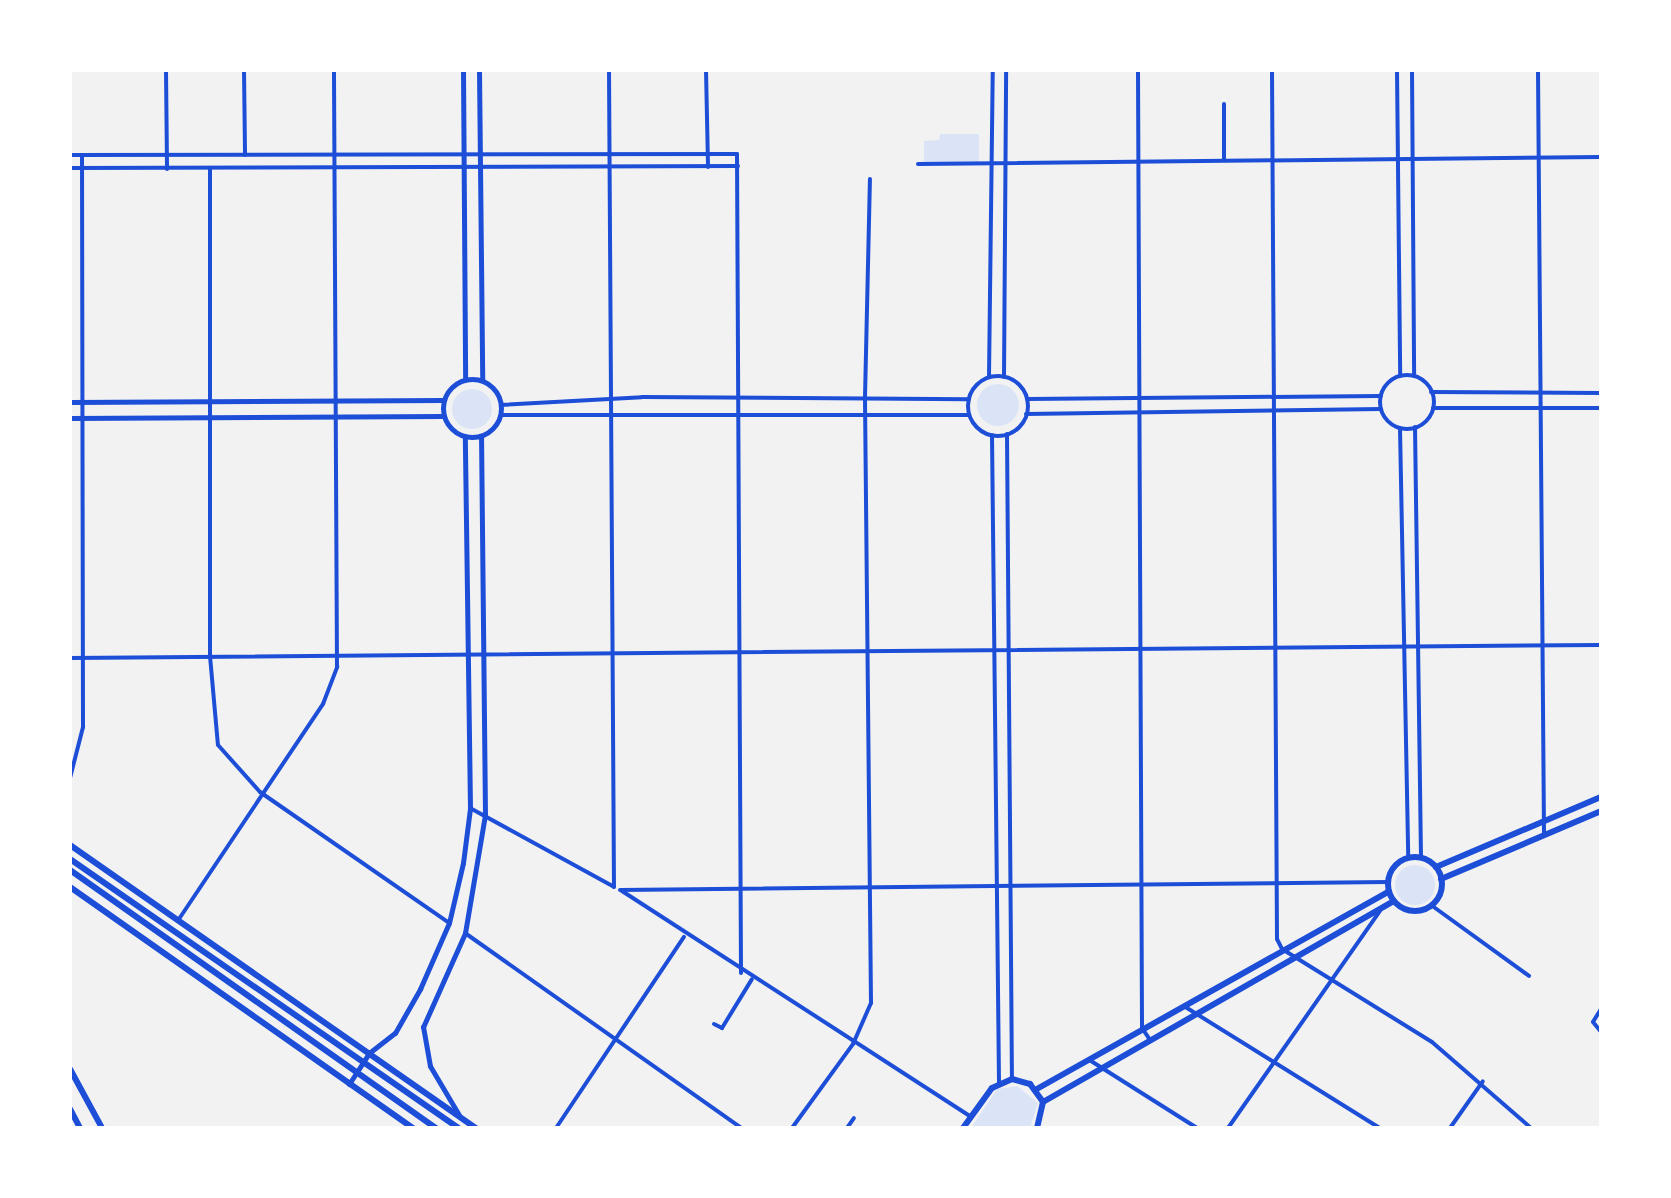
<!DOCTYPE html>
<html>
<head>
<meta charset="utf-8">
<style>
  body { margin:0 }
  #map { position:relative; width:1671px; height:1198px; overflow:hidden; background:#f2f2f2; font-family:"DejaVu Sans",sans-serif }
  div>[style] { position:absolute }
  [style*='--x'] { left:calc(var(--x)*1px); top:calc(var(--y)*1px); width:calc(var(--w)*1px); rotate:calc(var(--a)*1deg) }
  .green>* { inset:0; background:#dbe4f7 }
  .round { border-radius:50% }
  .minor>* { height:4px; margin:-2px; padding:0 2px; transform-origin:2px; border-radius:2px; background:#1d4ed8 }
  .minor>.ring { margin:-2px; padding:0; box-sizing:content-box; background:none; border:4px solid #1d4ed8; border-radius:50% }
  .tertiary>* { height:5px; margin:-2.5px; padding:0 2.5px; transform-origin:2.5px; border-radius:2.5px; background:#1d4ed8 }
  .tertiary>.ring { margin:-2.5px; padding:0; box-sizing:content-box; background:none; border:5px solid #1d4ed8; border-radius:50% }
  .secondary>* { height:6px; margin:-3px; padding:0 3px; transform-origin:3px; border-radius:3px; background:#1d4ed8 }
  .secondary>.ring { margin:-3px; padding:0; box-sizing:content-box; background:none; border:6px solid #1d4ed8; border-radius:50% }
  .primary>* { height:6px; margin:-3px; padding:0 3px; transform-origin:3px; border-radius:3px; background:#1d4ed8 }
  span { translate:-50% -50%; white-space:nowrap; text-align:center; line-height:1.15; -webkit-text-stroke:8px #fff; paint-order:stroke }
  .frame { position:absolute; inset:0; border:72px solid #fff; pointer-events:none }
</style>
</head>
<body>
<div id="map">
  <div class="green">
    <i style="clip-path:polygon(940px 134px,979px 134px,979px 162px,924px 162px,924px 141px,939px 140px)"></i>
    <i class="round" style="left:977px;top:384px;width:42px;height:42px"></i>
    <i class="round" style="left:452px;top:389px;width:40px;height:40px"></i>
    <i class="round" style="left:1395px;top:865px;width:40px;height:40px"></i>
    <i style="clip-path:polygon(1017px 1086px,1038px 1103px,1030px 1128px,971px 1128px,997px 1089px)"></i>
  </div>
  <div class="minor">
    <i style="--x:166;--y:70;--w:99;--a:89.4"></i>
    <i style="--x:244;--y:70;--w:85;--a:89.3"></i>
    <i style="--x:609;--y:70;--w:817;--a:89.65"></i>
    <i style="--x:706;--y:70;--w:97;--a:88.8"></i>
    <i style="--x:1138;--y:70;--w:958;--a:89.76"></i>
    <i style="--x:1142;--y:1028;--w:14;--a:56"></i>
    <i style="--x:1272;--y:70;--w:869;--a:89.67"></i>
    <i style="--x:1277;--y:939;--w:11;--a:63"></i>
    <i style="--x:1282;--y:949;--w:176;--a:31.8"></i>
    <i style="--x:1432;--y:1042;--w:131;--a:41"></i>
    <i style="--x:1397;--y:70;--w:306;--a:89.4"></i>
    <i style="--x:1412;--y:70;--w:306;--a:89.6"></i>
    <i style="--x:1538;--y:70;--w:764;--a:89.55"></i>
    <i style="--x:70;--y:155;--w:667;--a:-0.09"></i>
    <i style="--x:737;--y:154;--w:819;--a:89.72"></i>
    <i style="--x:1224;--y:160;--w:56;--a:-90"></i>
    <i style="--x:918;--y:164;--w:683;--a:-0.59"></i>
    <i style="--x:70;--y:168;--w:668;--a:-0.17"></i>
    <i style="--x:210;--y:169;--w:487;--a:90"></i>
    <i style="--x:210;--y:656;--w:89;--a:84.9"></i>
    <i style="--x:218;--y:745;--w:63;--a:48.2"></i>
    <i style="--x:260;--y:792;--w:230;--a:34.7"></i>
    <i class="ring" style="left:1380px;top:375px;width:50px;height:50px"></i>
    <i class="ring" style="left:968px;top:376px;width:56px;height:56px"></i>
    <i style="--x:989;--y:377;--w:307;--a:-89.3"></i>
    <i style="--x:1004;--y:377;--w:307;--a:-89.6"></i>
    <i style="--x:1431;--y:392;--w:170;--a:0.3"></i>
    <i style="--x:1027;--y:399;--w:354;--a:-0.5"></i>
    <i style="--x:501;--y:405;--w:141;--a:-3.2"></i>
    <i style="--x:642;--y:397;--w:327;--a:0.4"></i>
    <i style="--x:1433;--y:408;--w:168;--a:0"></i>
    <i style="--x:1026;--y:414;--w:355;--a:-0.8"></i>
    <i style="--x:501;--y:415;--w:468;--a:0"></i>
    <i style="--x:1415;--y:427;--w:431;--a:89.2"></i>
    <i style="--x:1400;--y:428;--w:430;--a:88.9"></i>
    <i style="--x:1007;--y:434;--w:645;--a:89.56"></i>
    <i style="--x:992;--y:435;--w:648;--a:89.38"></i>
    <i style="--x:70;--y:658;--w:1531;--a:-0.49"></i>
    <i style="--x:70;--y:778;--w:53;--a:-75.7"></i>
    <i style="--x:83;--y:727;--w:572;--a:-90.1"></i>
    <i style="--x:470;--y:808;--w:164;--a:28.7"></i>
    <i style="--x:620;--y:890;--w:768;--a:-0.6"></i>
    <i style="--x:622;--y:891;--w:416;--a:32.9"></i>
    <i style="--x:1431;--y:905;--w:121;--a:35.9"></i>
    <i style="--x:179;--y:919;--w:259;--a:-56.2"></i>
    <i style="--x:323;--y:704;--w:40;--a:-69"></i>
    <i style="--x:337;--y:667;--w:597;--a:-90.29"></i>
    <i style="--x:465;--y:933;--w:338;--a:35.2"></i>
    <i style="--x:1187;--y:1008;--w:227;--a:31.9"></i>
    <i style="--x:1601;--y:1009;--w:15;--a:122"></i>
    <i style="--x:1593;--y:1022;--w:13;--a:51"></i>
    <i style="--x:714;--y:1024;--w:9;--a:27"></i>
    <i style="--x:722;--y:1028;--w:57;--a:-58.5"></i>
    <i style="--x:1091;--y:1061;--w:125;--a:32.3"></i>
    <i style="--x:556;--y:1128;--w:230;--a:-56.2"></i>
    <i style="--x:792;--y:1128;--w:104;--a:-54"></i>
    <i style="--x:853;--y:1044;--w:45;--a:-66.3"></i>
    <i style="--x:871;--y:1003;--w:606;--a:-90.57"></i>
    <i style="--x:865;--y:397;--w:218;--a:-88.7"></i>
    <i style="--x:847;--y:1128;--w:12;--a:-55"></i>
    <i style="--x:1228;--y:1128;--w:265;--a:-55"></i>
    <i style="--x:1450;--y:1128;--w:57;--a:-54.9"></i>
  </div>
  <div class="tertiary">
    <i style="--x:463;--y:70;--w:310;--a:89.6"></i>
    <i style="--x:479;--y:70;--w:310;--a:89.4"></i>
    <i class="ring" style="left:443px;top:379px;width:53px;height:53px"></i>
    <i style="--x:70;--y:402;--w:374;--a:-0.3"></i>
    <i style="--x:70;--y:418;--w:374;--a:-0.3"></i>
    <i style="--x:349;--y:1084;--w:37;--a:-57"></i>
    <i style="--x:369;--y:1053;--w:33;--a:-38"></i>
    <i style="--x:395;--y:1033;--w:51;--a:-60.4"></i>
    <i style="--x:420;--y:989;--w:72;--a:-66.3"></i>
    <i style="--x:449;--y:923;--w:62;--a:-76.9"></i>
    <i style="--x:463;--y:863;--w:55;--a:-82.7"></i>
    <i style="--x:470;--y:808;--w:372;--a:-90.8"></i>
    <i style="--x:459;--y:1115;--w:57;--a:-120.6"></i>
    <i style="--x:430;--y:1066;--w:40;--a:-100"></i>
    <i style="--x:423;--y:1027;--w:103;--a:-65.9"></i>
    <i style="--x:465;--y:933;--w:120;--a:-80.4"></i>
    <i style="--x:485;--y:815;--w:379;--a:-90.6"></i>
  </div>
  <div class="secondary">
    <i style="--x:70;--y:845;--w:495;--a:34.9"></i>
    <i class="ring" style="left:1388px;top:857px;width:48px;height:48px"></i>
    <i style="--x:1436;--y:867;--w:179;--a:-23"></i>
    <i style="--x:1441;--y:879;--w:174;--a:-23"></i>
    <i style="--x:70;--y:887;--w:419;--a:35.1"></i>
    <i style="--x:70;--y:1069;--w:67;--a:61.5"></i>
    <i style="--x:1035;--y:1090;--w:406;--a:-29.3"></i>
    <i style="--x:1043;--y:1102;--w:404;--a:-29.8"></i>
    <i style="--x:963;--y:1128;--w:49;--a:-54.1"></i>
    <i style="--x:992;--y:1088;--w:22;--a:-24"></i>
    <i style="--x:1012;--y:1079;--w:19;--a:16"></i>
    <i style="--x:1030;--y:1084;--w:22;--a:54"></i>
    <i style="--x:1043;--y:1102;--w:27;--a:103"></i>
  </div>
  <div class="primary">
    <i style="--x:70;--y:859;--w:472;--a:34.7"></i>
    <i style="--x:70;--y:870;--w:448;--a:35.2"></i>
    <i style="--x:70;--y:1109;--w:21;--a:62"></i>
  </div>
  <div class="frame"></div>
</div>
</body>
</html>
